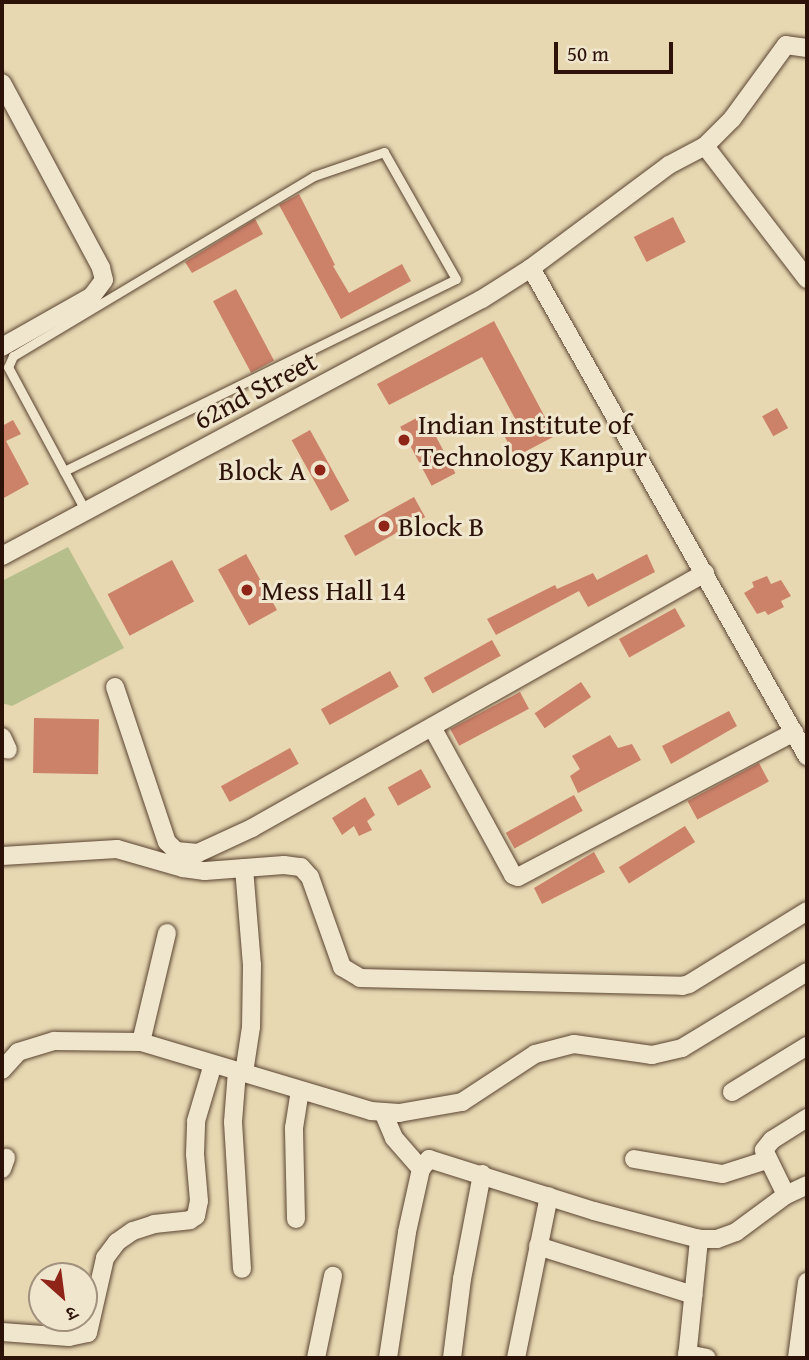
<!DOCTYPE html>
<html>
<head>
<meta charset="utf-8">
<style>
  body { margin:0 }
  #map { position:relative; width:809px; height:1360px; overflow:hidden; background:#e7d8b2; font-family:"Gentium Book Plus","Noto Serif Devanagari",serif }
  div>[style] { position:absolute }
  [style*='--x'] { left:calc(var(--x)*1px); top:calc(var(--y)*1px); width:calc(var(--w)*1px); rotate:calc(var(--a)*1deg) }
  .green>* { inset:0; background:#b6be8c }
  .building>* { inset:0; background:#cc8169; transform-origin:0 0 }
  .roads { filter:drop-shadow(0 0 2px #5b4432) drop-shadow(0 0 2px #5b4432) }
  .service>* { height:9px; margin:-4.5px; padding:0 4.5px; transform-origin:4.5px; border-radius:4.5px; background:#efe6cd }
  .minor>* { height:18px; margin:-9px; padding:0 9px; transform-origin:9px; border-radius:9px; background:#efe6cd }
  .dots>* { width:19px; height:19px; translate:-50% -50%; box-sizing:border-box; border:4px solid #efe6cd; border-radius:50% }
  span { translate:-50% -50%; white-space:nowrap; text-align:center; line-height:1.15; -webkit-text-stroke:6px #efe6cd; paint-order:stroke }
  .street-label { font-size:28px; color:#2c1208 }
  .poi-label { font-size:28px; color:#2c1208 }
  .left { translate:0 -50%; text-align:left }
  .right { translate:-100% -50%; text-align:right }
  .frame { position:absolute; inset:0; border:4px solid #2c1208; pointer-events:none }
  .north { position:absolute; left:28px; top:1262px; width:70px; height:70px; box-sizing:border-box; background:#efe6cd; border:2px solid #a1917e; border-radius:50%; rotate:152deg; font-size:19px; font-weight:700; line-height:28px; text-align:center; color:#2c1208 }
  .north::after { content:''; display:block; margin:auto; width:24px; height:32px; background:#8f2418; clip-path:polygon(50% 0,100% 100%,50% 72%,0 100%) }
  .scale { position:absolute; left:554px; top:42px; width:119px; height:32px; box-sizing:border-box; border:4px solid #2c1208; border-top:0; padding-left:9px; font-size:21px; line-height:24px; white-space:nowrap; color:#2c1208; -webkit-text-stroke:5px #efe6cd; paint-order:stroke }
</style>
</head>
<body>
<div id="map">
  <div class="green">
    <i style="clip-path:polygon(68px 547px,124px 648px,12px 706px,2px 703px,2px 581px)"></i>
  </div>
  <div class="building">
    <i style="clip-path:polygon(299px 194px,335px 265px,333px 266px,349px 293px,402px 264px,411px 281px,341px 319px,279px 205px)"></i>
    <i style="left:673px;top:217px;width:28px;height:44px;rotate:63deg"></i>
    <i style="clip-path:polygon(255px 219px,263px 234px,192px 273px,185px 262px)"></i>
    <i style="left:236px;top:289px;width:81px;height:26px;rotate:62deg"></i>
    <i style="clip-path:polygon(494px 321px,555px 436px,515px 457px,504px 435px,520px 428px,482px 357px,389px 405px,377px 384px)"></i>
    <i style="left:777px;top:408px;width:23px;height:17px;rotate:61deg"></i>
    <i style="left:424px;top:414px;width:67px;height:27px;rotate:62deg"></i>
    <i style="clip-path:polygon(13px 420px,21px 434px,6px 441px,29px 484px,2px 499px,2px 426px)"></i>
    <i style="left:310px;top:430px;width:81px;height:21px;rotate:61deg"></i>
    <i style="left:414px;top:497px;width:23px;height:80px;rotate:61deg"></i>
    <i style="left:246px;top:554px;width:64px;height:32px;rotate:61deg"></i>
    <i style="clip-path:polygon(647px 554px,655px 572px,588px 607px,579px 591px,496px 635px,487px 619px,555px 585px,557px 589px,593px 573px,597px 580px)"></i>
    <i style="left:172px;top:560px;width:47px;height:73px;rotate:62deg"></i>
    <i style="clip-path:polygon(767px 576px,771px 584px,781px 580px,791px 596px,781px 601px,784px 607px,768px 615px,765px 611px,757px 614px,744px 593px,754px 587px,752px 582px)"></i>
    <i style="left:675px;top:608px;width:21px;height:64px;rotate:61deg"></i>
    <i style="left:492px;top:640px;width:18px;height:78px;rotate:61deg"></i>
    <i style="left:390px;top:671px;width:18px;height:79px;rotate:61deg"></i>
    <i style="left:581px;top:682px;width:18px;height:56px;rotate:56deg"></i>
    <i style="left:520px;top:692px;width:19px;height:79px;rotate:62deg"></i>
    <i style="clip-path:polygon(729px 711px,737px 726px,671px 764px,662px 746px)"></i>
    <i style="left:34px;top:718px;width:65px;height:55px;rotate:1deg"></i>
    <i style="clip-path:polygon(610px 735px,618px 748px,632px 744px,641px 760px,578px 793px,570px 776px,580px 769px,572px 756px)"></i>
    <i style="left:290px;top:748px;width:18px;height:79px;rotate:61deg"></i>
    <i style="left:759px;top:763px;width:21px;height:81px;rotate:62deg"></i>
    <i style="left:421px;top:769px;width:21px;height:38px;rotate:61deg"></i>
    <i style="left:574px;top:795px;width:18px;height:78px;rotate:61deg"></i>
    <i style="clip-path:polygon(365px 797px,375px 815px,367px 821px,372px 830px,359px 836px,354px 826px,342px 835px,332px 818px)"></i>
    <i style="left:685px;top:826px;width:19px;height:78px;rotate:58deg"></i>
    <i style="clip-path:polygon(594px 852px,605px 872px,542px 904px,534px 888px)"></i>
  </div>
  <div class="roads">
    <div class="service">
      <i style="--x:64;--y:471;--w:436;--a:-26.1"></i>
      <i style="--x:456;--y:279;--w:146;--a:-119.6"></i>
      <i style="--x:384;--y:152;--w:74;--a:161.1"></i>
      <i style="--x:314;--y:176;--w:351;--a:149.1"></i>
      <i style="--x:13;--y:356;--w:12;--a:114"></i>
      <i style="--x:8;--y:367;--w:162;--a:61.7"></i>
    </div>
    <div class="minor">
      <i style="--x:807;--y:48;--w:21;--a:-172"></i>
      <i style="--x:786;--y:45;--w:92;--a:126.1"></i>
      <i style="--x:732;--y:119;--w:38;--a:135"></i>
      <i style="--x:705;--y:146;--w:41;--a:152.2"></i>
      <i style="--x:669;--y:165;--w:172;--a:143.3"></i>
      <i style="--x:531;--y:268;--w:561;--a:60.51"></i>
      <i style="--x:2;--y:83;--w:210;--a:61.8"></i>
      <i style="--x:101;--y:268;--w:12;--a:76"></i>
      <i style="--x:104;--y:280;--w:20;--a:127"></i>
      <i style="--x:92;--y:296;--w:103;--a:150.5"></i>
      <i style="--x:705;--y:146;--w:168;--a:52.5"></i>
      <i style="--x:2;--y:556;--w:544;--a:-28.17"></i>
      <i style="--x:482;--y:299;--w:58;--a:-32.3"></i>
      <i style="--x:115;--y:687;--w:163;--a:71.5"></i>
      <i style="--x:167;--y:842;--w:13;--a:45"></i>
      <i style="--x:176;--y:851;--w:22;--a:5"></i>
      <i style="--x:198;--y:853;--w:60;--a:-24.8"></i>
      <i style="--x:252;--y:828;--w:520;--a:-29.38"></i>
      <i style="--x:432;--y:727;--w:169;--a:61.3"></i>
      <i style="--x:513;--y:875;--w:5;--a:22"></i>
      <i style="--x:518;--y:877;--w:312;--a:-27.7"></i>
      <i style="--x:2;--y:737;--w:14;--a:65"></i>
      <i style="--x:2;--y:856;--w:115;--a:-3.5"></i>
      <i style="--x:117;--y:849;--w:69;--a:16.1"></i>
      <i style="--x:183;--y:868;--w:22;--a:8"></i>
      <i style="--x:205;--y:871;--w:79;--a:-4.3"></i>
      <i style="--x:284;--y:865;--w:17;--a:7"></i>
      <i style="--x:301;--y:867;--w:13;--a:48"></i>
      <i style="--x:310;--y:877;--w:96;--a:70.4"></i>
      <i style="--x:342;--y:967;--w:21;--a:31"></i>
      <i style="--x:360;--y:978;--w:322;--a:1.4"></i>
      <i style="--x:682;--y:986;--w:7;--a:-16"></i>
      <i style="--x:689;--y:984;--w:139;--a:-31.7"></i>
      <i style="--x:244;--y:868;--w:97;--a:85.3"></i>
      <i style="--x:252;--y:965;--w:62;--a:90.9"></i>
      <i style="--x:251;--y:1027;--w:47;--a:98.7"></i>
      <i style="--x:167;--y:933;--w:112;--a:103.4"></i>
      <i style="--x:141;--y:1042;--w:240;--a:16.7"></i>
      <i style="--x:371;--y:1111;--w:28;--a:4"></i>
      <i style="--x:399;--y:1113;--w:64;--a:-9.9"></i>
      <i style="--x:462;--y:1102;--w:87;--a:-33.3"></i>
      <i style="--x:535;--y:1054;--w:40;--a:-14.4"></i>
      <i style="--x:574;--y:1044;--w:79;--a:8"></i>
      <i style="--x:652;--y:1055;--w:31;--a:-13"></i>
      <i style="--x:682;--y:1048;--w:146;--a:-31.3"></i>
      <i style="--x:2;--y:1070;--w:24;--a:-48"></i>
      <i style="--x:18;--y:1052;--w:38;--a:-17"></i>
      <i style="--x:54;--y:1041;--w:87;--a:0.7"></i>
      <i style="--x:237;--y:1071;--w:51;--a:94.5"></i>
      <i style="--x:233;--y:1122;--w:147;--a:86.5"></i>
      <i style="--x:732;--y:1092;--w:88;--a:-31.5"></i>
      <i style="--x:383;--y:1112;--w:28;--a:67"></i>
      <i style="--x:394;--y:1138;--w:41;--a:48.9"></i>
      <i style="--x:807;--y:1118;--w:41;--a:147.8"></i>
      <i style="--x:772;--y:1140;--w:13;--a:129"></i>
      <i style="--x:764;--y:1150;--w:50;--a:63.9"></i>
      <i style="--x:786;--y:1195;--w:23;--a:-25"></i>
      <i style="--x:634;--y:1159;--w:90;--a:9.6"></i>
      <i style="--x:723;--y:1174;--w:46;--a:-17.7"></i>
      <i style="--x:2;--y:1169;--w:12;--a:-70"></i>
      <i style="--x:296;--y:1219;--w:91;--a:-91.3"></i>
      <i style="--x:294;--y:1128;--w:38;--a:-81"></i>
      <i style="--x:538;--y:1246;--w:163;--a:17.5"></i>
      <i style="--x:2;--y:1332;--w:67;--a:4.3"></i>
      <i style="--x:69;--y:1337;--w:19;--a:-12"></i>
      <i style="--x:88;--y:1333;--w:77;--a:-77.2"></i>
      <i style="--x:105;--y:1258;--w:20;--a:-53"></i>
      <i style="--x:117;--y:1242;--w:19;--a:-35"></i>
      <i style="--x:133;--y:1231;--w:22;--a:-18"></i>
      <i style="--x:154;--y:1224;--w:36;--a:-6"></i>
      <i style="--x:190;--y:1220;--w:7;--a:-34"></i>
      <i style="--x:196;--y:1216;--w:15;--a:-79"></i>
      <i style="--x:199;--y:1201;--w:47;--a:-94.9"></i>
      <i style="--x:195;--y:1154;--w:33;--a:-88"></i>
      <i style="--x:196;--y:1121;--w:59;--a:-73.4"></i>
      <i style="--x:687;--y:1354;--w:20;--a:11"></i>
      <i style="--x:316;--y:1358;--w:84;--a:-78.3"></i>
      <i style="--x:388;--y:1358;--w:127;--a:-81.4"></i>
      <i style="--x:407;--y:1232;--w:65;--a:-77.5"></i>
      <i style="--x:421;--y:1169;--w:13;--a:-51"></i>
      <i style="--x:429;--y:1159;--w:173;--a:17.5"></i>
      <i style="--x:594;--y:1211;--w:109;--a:14.9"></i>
      <i style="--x:699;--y:1239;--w:18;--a:0"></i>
      <i style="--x:717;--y:1239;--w:20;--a:-20"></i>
      <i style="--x:736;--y:1232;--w:62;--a:-36.5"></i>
      <i style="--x:452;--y:1358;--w:80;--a:-82.8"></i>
      <i style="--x:462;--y:1279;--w:107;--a:-79.2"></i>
      <i style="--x:516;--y:1358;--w:165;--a:-78.5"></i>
      <i style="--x:687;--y:1358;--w:120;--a:-84.2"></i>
      <i style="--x:797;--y:1358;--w:77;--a:-82.5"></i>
    </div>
  </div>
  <div class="dots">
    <i style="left:404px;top:440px;background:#8f2418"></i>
    <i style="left:320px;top:470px;background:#8f2418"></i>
    <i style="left:384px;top:526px;background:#8f2418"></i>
    <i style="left:247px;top:590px;background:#8f2418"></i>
  </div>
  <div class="street-label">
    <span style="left:255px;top:390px;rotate:-28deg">62nd Street</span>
  </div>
  <div class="poi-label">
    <span class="left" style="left:418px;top:440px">Indian Institute of<br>Technology Kanpur</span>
    <span class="right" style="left:306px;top:470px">Block A</span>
    <span class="left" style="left:398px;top:526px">Block B</span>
    <span class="left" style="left:261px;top:590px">Mess Hall 14</span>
  </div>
  <div class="frame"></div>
  <div class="north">उ</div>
  <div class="scale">50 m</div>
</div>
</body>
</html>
